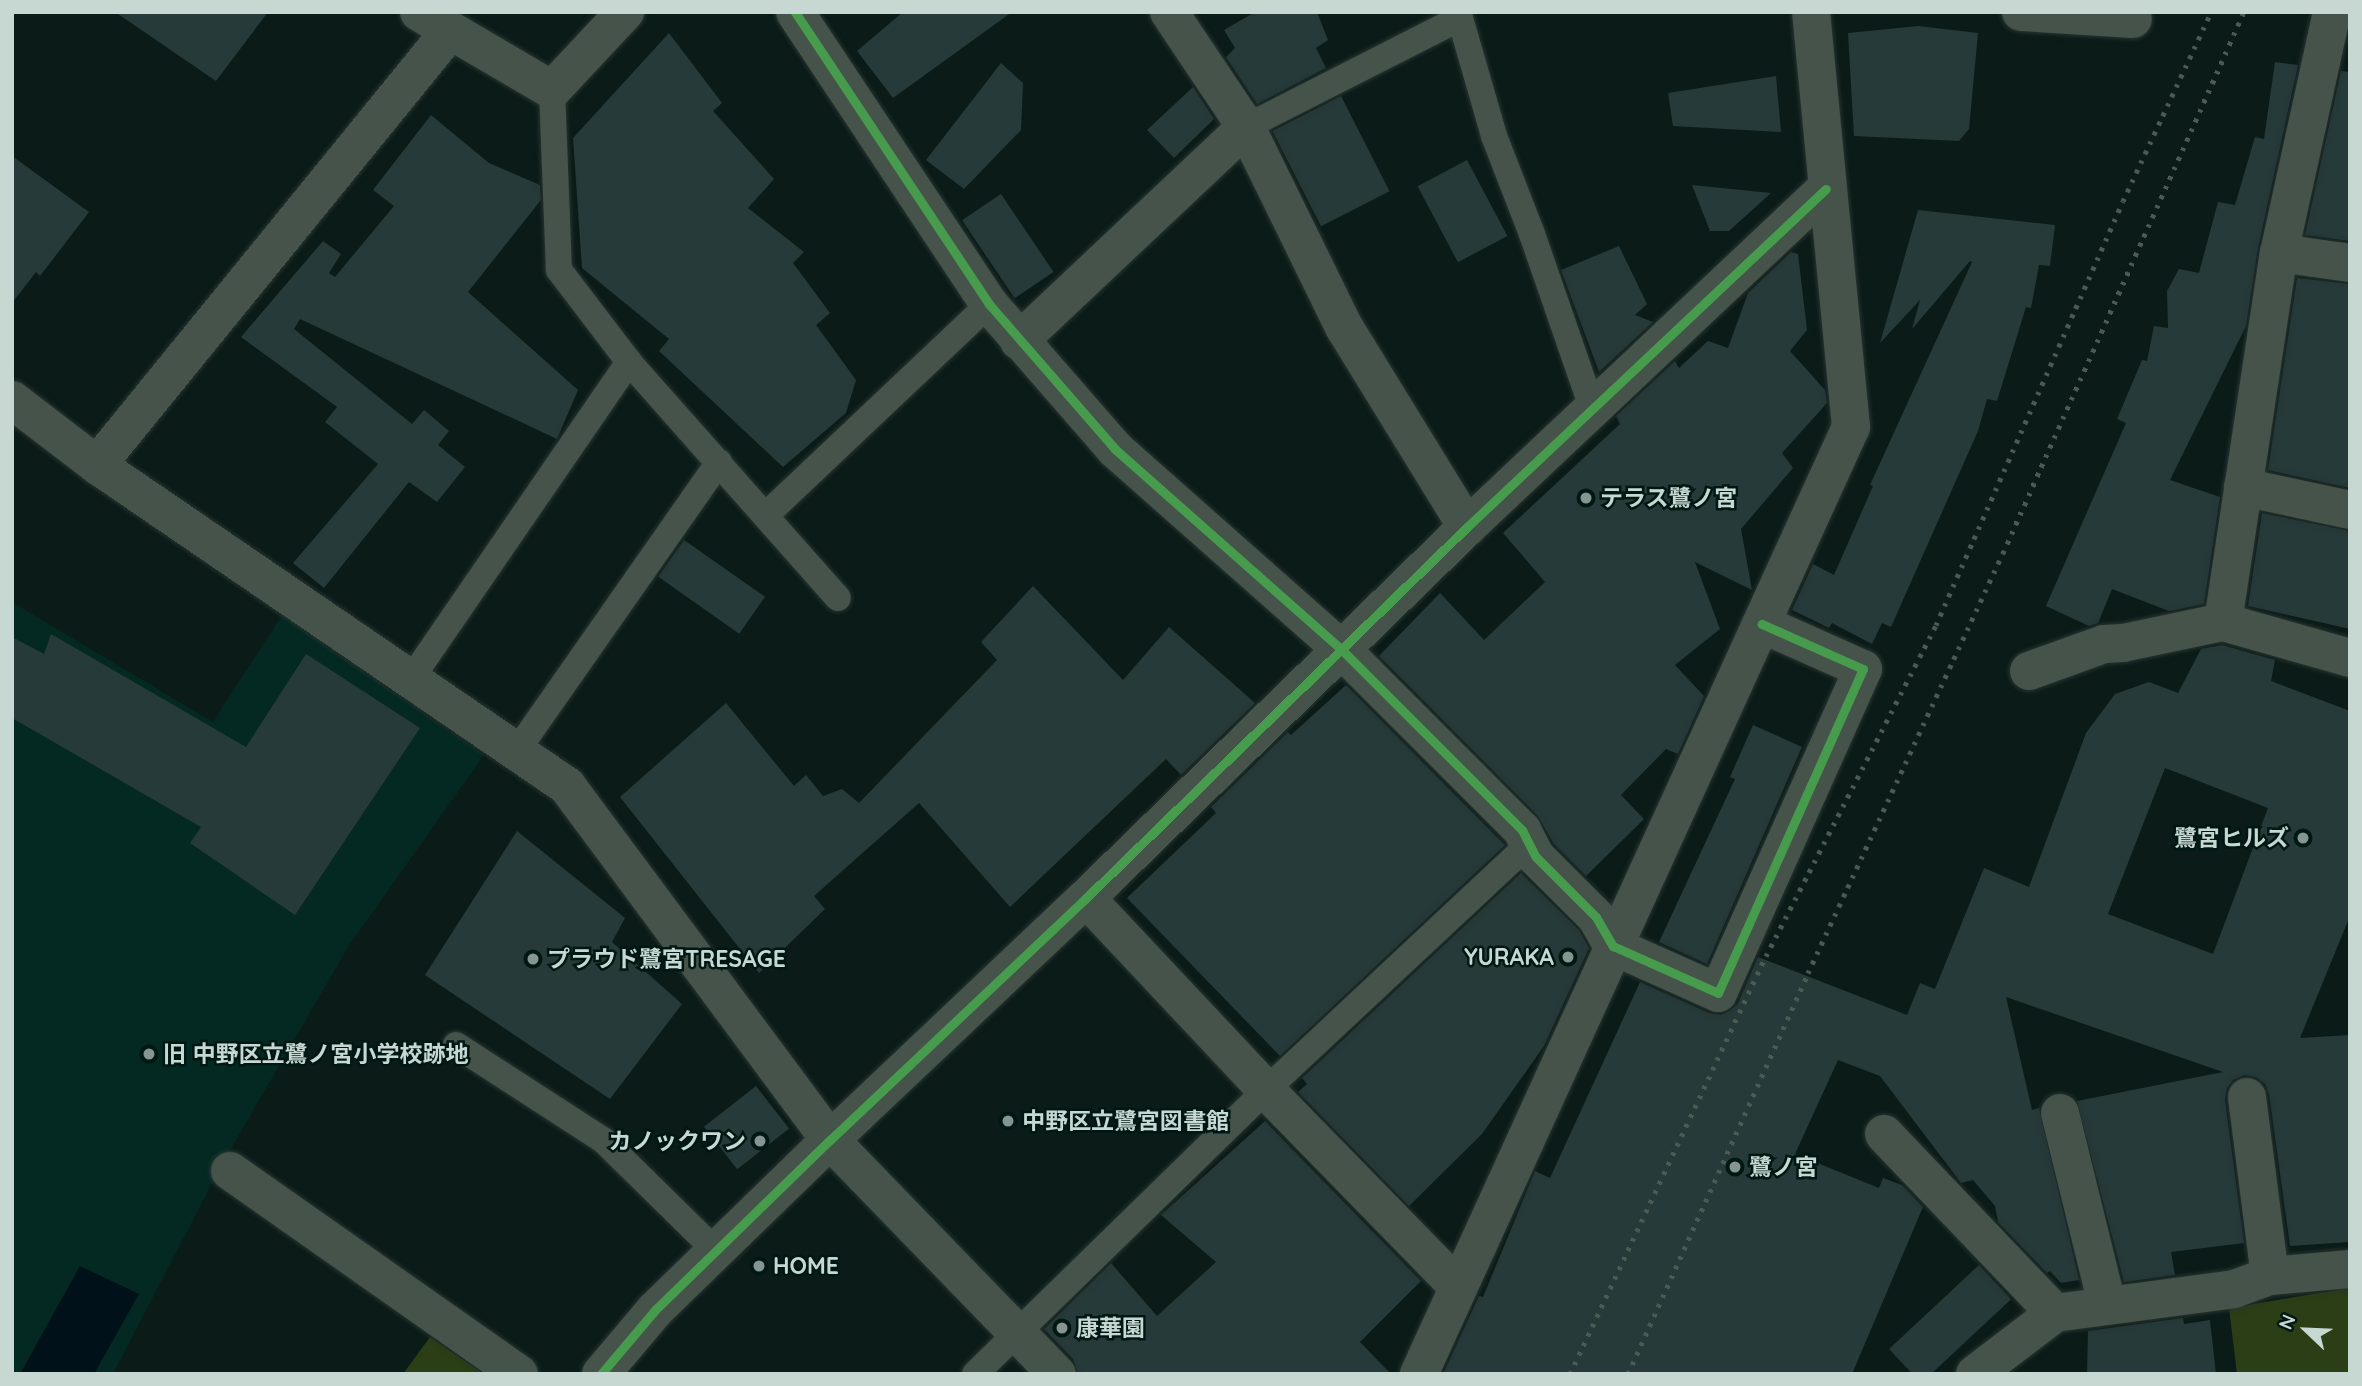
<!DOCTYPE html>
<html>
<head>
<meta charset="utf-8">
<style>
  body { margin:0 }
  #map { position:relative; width:2362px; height:1386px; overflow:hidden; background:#0b1b18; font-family:Quicksand,"Noto Sans JP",sans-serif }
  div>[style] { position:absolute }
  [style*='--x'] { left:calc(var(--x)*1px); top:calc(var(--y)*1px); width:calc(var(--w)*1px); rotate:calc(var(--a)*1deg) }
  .built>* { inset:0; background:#032922 }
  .green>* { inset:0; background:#2c3e15 }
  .water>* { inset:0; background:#011119 }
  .building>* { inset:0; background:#263a39; transform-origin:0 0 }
  .roads { filter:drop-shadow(0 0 2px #273431) drop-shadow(0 0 2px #273431) }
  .service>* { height:26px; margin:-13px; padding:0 13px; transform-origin:13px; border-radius:13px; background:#45534a }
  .minor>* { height:38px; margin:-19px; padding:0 19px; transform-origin:19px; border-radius:19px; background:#45534a }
  .rail>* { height:5px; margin-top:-2.5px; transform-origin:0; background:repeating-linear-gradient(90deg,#4c5a54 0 3.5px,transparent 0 10.5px) }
  .cycleway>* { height:9px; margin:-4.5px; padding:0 4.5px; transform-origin:4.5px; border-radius:4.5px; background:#469c4c }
  .dots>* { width:19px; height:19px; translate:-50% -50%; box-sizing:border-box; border:4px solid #001813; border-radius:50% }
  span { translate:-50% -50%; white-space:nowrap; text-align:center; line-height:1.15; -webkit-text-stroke:5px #001813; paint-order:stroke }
  .poi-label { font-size:23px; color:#c7d7d2; font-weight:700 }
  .left { translate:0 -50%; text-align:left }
  .right { translate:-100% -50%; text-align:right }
  .frame { position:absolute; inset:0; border:14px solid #c7d7d2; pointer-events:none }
  .north { position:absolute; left:2271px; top:1295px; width:70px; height:70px; -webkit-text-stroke:5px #001813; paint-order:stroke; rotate:293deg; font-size:19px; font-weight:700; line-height:28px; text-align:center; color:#c7d7d2 }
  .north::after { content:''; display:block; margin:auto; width:24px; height:32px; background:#c7d7d2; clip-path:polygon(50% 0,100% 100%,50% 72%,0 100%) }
</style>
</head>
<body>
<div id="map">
  <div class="built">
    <i style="clip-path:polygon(12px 602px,213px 722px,282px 615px,484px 755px,350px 944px,222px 1164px,113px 1374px,12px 1374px)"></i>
  </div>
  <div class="green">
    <i style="clip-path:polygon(2350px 1288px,2350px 1374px,2237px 1374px,2229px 1308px)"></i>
    <i style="clip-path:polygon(430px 1337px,484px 1374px,403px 1374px)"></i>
  </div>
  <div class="water">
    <i style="clip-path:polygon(80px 1266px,139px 1294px,94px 1374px,20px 1374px)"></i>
  </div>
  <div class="building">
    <i style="clip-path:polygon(115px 12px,268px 12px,216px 81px)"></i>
    <i style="clip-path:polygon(903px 12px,1012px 12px,893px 98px,857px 51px)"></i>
    <i style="clip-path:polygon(1255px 12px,1317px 12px,1328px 40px,1316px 48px,1326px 68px,1257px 104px,1226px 57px,1235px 48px,1224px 30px)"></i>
    <i style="clip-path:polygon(1918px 26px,1978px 33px,1969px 129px,1959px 141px,1854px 136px,1848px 33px)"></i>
    <i style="clip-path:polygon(669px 33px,722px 103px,713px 111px,774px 179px,748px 208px,804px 252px,793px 263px,830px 313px,816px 325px,856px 380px,846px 413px,783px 467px,659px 351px,669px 339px,582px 268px,573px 138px)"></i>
    <i style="clip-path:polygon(2275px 62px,2298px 65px,2258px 248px,2246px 326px,2170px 480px,2220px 497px,2204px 604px,2169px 611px,2112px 589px,2098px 623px,2089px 626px,2046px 606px,2126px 423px,2117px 419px,2142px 360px,2147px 361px,2154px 326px,2168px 328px,2167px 291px,2179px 269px,2199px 273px,2218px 202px,2235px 205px,2255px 137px,2264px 139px)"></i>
    <i style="clip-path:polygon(1001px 63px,1023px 83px,1021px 130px,964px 189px,926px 160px)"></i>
    <i style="clip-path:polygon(2341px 71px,2350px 72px,2350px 241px,2305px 235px)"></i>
    <i style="clip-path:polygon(1776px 76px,1781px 132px,1673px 126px,1668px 93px)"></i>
    <i style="clip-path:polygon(1193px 87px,1214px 119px,1174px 158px,1147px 130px)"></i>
    <i style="left:1341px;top:96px;width:107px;height:77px;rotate:63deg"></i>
    <i style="clip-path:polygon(431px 115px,489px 163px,540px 185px,541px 200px,468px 292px,578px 390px,557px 439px,300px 319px,294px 329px,412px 424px,424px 410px,449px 431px,438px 445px,465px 467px,437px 502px,409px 482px,324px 588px,293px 563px,378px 464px,325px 422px,337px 407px,241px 337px,323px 241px,341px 254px,329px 273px,335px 277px,394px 206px,373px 190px)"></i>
    <i style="clip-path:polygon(12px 156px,89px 212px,40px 276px,36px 272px,12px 303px)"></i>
    <i style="left:1467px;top:160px;width:86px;height:56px;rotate:62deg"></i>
    <i style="clip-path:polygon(1692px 185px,1771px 193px,1729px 231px,1710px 231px)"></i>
    <i style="left:1001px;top:194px;width:94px;height:47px;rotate:56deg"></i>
    <i style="clip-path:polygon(1918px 210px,2055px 225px,2050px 266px,2039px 265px,2031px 308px,2026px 307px,1997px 401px,1987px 399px,1978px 431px,1891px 627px,1882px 623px,1872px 644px,1832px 623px,1829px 628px,1792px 610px,1813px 564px,1834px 575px,1873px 486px,1870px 485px,1972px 262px,1970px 261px,1912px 329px,1920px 300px,1880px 343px)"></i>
    <i style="clip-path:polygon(1619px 246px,1647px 304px,1635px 315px,1653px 322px,1599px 372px,1561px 270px)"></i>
    <i style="clip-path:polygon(1791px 252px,1798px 254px,1807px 330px,1790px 351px,1825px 390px,1827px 403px,1782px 453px,1793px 468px,1741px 529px,1752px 590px,1695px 562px,1720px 629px,1675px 665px,1704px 696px,1678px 754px,1666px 749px,1621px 795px,1644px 819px,1586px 876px,1554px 844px,1537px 815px,1379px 656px,1440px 593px,1484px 640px,1545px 582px,1503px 533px,1620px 424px,1616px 416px,1675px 361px,1679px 368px,1708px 341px,1728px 348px,1748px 293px)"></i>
    <i style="clip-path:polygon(2297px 278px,2350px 284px,2350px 488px,2268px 470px)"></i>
    <i style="clip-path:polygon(2262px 513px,2350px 531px,2350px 629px,2248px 606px)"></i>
    <i style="left:684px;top:540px;width:99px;height:45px;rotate:35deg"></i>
    <i style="clip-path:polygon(1033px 586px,1123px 680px,1169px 627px,1255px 703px,1181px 775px,1166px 759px,1010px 907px,919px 803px,814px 896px,825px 909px,759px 973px,620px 797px,726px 703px,794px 786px,806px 775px,823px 796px,842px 789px,859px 803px,997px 660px,981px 642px)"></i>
    <i style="clip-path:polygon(51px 634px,246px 747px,306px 654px,420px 728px,295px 915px,190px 843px,201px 827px,12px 718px,12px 637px,44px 654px)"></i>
    <i style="clip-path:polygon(evenodd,2222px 645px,2275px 660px,2271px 681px,2350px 711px,2350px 916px,2300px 1038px,2350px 1035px,2350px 1242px,2290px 1246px,2269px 1094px,2265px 1084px,2256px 1077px,2244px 1075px,2233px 1080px,2227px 1088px,2225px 1100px,2244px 1243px,2171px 1252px,2175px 1275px,2124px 1282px,2077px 1101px,2223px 1072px,2006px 997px,2032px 1110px,2039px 1108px,2079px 1280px,2061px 1283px,2050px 1271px,2047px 1273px,1998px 1222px,1995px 1206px,1973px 1180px,1961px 1183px,1880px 1076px,1838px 1060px,1795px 1154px,1879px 1188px,1883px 1178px,1902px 1185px,1923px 1207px,1852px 1374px,1443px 1374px,1479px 1296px,1483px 1297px,1535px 1171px,1550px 1178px,1640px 982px,1709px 1013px,1721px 1015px,1731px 1010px,1738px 1003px,1758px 957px,1907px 1015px,1920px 983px,1935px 989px,1984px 868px,2029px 887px,2086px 733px,2115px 694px,2149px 682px,2178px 693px,2201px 649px,2222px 645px,2165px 768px,2268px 808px,2213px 954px,2108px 914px,2165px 768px)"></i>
    <i style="clip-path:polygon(1346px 685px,1505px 845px,1280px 1056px,1127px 898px,1216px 813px,1211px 807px,1288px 732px,1291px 735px)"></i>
    <i style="clip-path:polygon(1753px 725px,1802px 747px,1707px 964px,1659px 942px,1735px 779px,1730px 777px)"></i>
    <i style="clip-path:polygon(517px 831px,625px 918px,612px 942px,682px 1004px,610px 1099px,425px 975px)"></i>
    <i style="clip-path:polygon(1521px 873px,1579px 930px,1589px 948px,1544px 1046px,1482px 1134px,1409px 1206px,1298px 1092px,1307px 1084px,1302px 1078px)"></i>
    <i style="left:756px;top:1086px;width:54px;height:66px;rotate:52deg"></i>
    <i style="clip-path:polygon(1265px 1121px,1421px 1281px,1360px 1342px,1391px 1374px,1078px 1374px,1073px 1359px,1044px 1329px,1111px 1263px,1157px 1316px,1216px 1262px,1161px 1215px)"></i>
    <i style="left:1979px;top:1265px;width:47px;height:123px;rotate:47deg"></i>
    <i style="clip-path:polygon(2183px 1318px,2184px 1324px,2210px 1320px,2216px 1374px,2087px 1374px,2088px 1331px)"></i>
  </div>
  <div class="roads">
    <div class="service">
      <i style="--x:552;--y:90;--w:180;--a:87.8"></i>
      <i style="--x:559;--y:270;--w:116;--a:52.7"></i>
      <i style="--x:629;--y:362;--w:315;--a:48.5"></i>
      <i style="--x:1246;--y:127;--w:240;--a:-27"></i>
      <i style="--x:1460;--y:18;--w:123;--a:73.9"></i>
      <i style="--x:1494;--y:136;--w:105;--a:68.8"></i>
      <i style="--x:1532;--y:234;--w:183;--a:70.9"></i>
      <i style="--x:766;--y:515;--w:307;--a:-43.4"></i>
      <i style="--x:411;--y:679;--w:385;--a:-55.5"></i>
      <i style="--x:516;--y:752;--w:354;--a:-55"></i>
      <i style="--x:456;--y:1045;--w:175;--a:32.9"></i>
      <i style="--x:603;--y:1140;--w:158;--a:44.5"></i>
      <i style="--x:975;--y:1374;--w:407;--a:-44.3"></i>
      <i style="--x:1266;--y:1090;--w:360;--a:-43.1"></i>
    </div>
    <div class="minor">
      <i style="--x:419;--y:12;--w:154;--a:30.4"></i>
      <i style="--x:552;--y:90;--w:107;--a:-46.9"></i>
      <i style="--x:795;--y:12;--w:351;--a:56.4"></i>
      <i style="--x:989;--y:304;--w:192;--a:49"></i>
      <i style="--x:1115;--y:449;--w:303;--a:41.5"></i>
      <i style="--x:1342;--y:650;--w:255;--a:45"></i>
      <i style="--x:1522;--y:830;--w:30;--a:63"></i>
      <i style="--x:1536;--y:857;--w:85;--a:45"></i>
      <i style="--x:1596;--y:917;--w:34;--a:60"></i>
      <i style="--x:1613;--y:946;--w:115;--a:24.1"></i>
      <i style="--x:1718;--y:993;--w:355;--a:-65.9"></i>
      <i style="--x:1863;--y:669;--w:111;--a:-156"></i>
      <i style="--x:1169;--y:12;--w:138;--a:56.2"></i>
      <i style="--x:1246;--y:127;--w:223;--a:63.9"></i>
      <i style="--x:1344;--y:327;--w:235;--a:58.4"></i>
      <i style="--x:2021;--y:12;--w:112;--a:3.6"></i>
      <i style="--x:2279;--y:253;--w:72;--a:8"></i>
      <i style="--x:1019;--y:341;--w:312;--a:-43.3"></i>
      <i style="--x:12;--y:400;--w:107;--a:37.4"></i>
      <i style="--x:97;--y:465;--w:569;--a:34.33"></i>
      <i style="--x:567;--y:786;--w:441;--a:53.4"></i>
      <i style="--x:830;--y:1140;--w:326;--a:45.9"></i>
      <i style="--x:97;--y:465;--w:559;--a:-50.88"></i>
      <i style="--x:2243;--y:487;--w:109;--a:12.1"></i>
      <i style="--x:2223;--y:622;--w:373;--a:-81.4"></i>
      <i style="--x:2279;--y:253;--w:247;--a:-77.6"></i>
      <i style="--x:2029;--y:671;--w:80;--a:-19.8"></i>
      <i style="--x:2104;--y:644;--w:19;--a:-3"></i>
      <i style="--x:2123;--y:643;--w:102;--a:-11.9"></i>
      <i style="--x:2223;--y:622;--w:132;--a:15.8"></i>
      <i style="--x:1086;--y:898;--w:263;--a:46.8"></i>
      <i style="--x:1266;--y:1090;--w:275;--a:45.7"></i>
      <i style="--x:2247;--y:1097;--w:180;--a:82.7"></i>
      <i style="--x:2060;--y:1113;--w:197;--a:76.2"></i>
      <i style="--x:1884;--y:1134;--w:248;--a:46.3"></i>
      <i style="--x:230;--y:1171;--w:353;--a:35.1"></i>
      <i style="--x:601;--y:1374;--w:85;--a:-49.8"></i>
      <i style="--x:656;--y:1309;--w:243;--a:-44.2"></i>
      <i style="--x:830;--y:1140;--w:352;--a:-43.4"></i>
      <i style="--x:1086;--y:898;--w:532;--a:-44.24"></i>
      <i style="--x:1467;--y:527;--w:493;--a:-43.3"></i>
      <i style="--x:1419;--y:1374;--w:1041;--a:-65.48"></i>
      <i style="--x:1851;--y:427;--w:417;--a:-95.5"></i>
      <i style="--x:1975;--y:1374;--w:101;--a:-37.3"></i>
      <i style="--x:2055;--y:1313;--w:181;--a:-7.6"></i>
      <i style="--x:2234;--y:1289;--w:38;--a:-20"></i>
      <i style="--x:2270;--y:1276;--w:80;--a:-5"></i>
    </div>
  </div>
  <div class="rail">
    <i style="--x:1570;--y:1374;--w:462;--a:-64.9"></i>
    <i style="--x:1766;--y:956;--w:372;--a:-62.8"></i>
    <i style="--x:1936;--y:625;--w:463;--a:-66.2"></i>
    <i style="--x:2123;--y:201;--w:208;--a:-65"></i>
    <i style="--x:1628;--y:1374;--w:440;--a:-65.8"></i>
    <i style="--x:1808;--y:973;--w:463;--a:-65.1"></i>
    <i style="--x:2003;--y:553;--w:592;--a:-65.99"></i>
  </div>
  <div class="cycleway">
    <i style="--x:795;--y:12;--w:351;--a:56.4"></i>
    <i style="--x:989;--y:304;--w:192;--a:49"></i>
    <i style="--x:1115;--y:449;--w:303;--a:41.5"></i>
    <i style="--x:1342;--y:650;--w:255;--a:45"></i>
    <i style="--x:1522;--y:830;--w:30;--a:63"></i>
    <i style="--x:1536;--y:857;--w:85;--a:45"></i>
    <i style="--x:1596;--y:917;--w:34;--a:60"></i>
    <i style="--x:1613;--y:946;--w:115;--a:24.1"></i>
    <i style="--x:1718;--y:993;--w:355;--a:-65.9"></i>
    <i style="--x:1863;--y:669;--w:111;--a:-156"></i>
    <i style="--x:601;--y:1374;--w:85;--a:-49.8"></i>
    <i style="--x:656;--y:1309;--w:243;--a:-44.2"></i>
    <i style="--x:830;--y:1140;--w:352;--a:-43.4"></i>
    <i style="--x:1086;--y:898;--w:532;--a:-44.24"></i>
    <i style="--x:1467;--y:527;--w:493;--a:-43.3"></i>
  </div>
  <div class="dots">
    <i style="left:1586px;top:498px;background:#859591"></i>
    <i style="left:2303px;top:838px;background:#859591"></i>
    <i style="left:1568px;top:957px;background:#859591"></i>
    <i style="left:533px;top:959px;background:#859591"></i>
    <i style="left:149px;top:1054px;background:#859591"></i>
    <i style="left:1008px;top:1121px;background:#859591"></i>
    <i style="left:760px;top:1141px;background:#859591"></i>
    <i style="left:1735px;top:1167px;background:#859591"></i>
    <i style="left:759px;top:1266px;background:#859591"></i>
    <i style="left:1062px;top:1328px;background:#859591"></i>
  </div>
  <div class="poi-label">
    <span class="left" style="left:1600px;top:498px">テラス鷺ノ宮</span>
    <span class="right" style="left:2289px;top:838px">鷺宮ヒルズ</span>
    <span class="right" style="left:1554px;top:957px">YURAKA</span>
    <span class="left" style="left:547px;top:959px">プラウド鷺宮TRESAGE</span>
    <span class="left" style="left:163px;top:1054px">旧 中野区立鷺ノ宮小学校跡地</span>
    <span class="left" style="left:1022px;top:1121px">中野区立鷺宮図書館</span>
    <span class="right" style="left:746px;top:1141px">カノックワン</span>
    <span class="left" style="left:1749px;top:1167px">鷺ノ宮</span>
    <span class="left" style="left:773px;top:1266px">HOME</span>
    <span class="left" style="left:1076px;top:1328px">康華園</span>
  </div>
  <div class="frame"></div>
  <div class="north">N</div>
</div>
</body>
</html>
